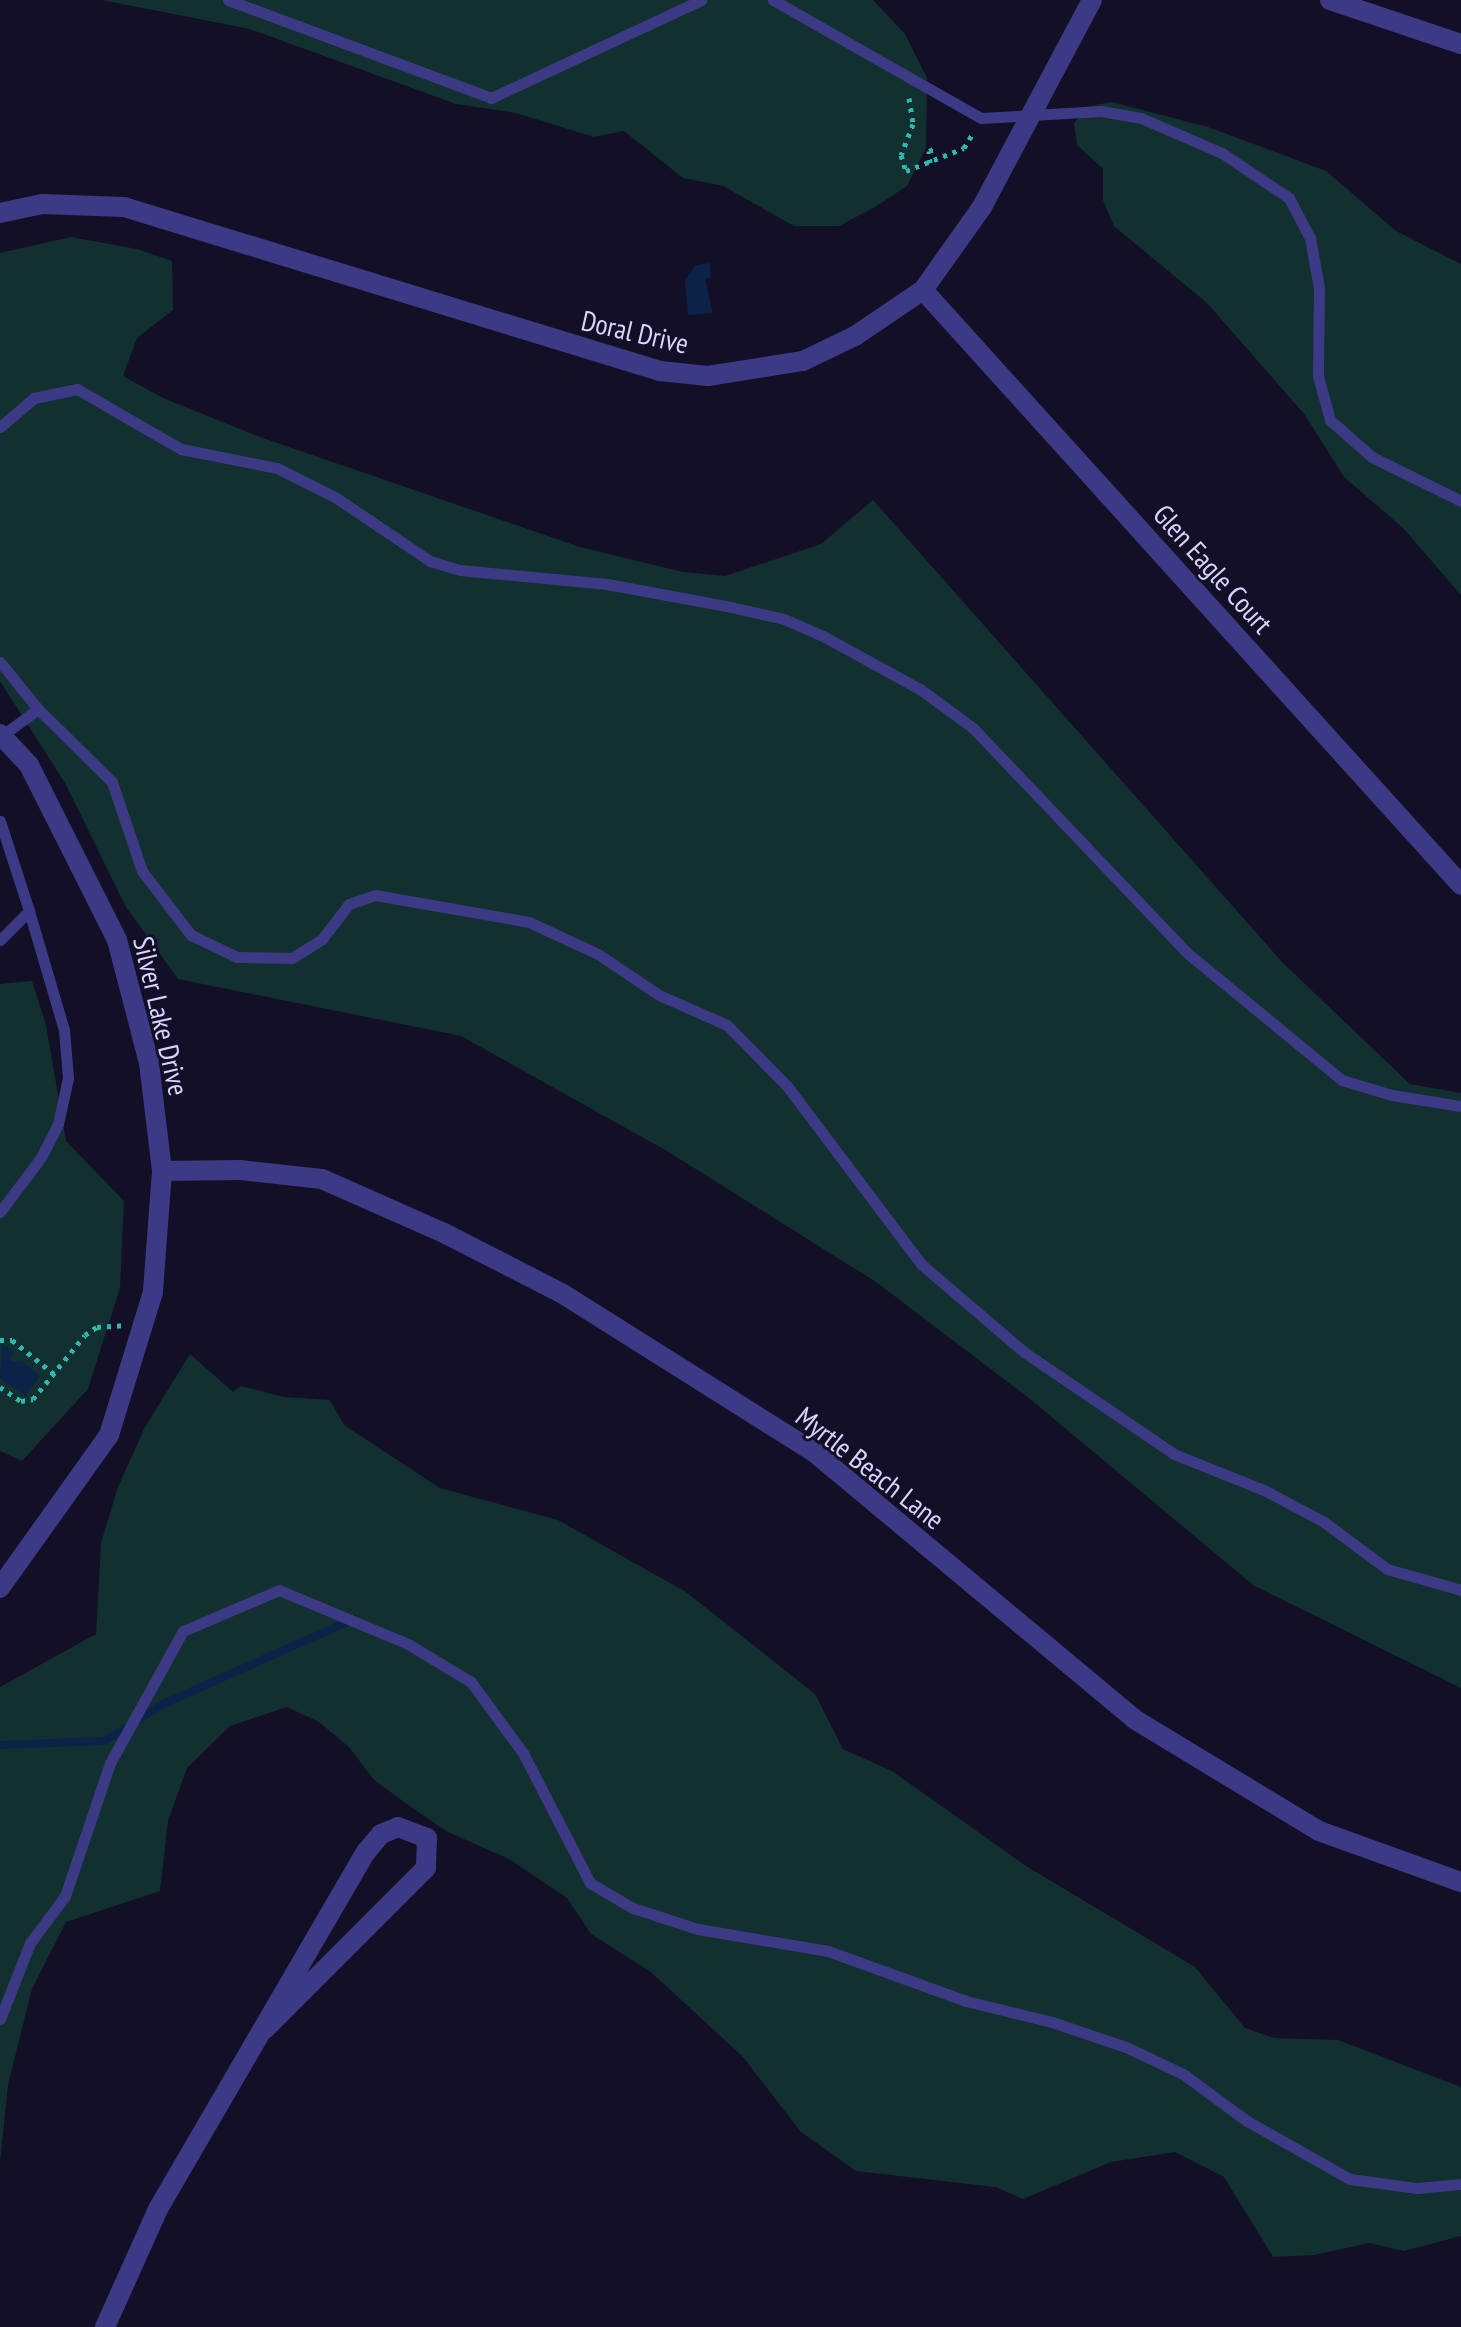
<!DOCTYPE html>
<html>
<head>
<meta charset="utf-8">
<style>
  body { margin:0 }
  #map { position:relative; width:1461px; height:2327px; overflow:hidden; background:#130f26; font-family:"PT Sans Narrow",sans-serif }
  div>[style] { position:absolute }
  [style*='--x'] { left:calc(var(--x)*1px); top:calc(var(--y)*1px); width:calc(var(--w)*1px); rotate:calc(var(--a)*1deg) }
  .green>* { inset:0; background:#12302f }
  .water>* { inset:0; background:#0c2248 }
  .stream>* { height:8px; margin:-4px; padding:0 4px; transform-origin:4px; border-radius:4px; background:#0c2248 }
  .path>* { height:5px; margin-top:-2.5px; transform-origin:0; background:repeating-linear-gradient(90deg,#2fb8b0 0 4px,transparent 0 10px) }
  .lane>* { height:11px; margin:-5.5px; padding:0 5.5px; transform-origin:5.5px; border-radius:5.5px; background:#3d3a85 }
  .street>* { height:20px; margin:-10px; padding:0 10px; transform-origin:10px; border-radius:10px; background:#3d3a85 }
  span { translate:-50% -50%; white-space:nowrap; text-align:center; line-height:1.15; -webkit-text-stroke:6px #130f26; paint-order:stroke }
  .street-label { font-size:28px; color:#d9d4ff }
</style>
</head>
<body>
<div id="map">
  <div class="green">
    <i style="clip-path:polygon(102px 0,873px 0,905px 34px,927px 78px,926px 148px,907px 186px,875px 207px,839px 226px,794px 226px,723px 186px,683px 178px,624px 131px,594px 137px,516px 113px,456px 104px,250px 29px)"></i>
    <i style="clip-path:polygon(1112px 102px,1208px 127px,1326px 171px,1396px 231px,1461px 264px,1461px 595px,1403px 528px,1344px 477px,1305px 415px,1207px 303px,1114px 226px,1103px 200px,1103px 169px,1077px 145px,1074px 123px,1089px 106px)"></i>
    <i style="clip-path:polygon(71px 237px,137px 249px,172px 261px,173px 310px,137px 338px,123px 376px,163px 398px,260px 437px,580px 547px,683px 572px,725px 576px,821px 544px,873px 500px,1283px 963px,1410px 1084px,1461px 1093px,1461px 1688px,1253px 1585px,1029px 1398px,876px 1282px,667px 1151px,461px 1036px,178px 979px,126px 907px,65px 783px,0 681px,0 253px)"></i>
    <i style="clip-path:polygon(32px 981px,46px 1025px,66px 1141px,124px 1201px,120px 1288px,88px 1389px,22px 1461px,0 1451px,0 984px)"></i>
    <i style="clip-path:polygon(190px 1354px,233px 1392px,241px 1386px,284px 1397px,330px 1400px,344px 1425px,440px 1488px,558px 1520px,686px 1592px,815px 1694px,843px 1749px,892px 1771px,1026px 1866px,1195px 1967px,1245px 2028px,1274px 2038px,1338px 2040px,1461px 2087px,1461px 2236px,1404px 2251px,1369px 2243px,1314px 2255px,1273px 2257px,1224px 2177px,1175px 2152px,1111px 2162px,1023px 2199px,995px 2187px,856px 2171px,801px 2132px,743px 2057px,651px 1972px,591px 1934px,567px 1898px,509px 1859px,446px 1831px,411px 1807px,374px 1780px,349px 1747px,319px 1722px,287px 1707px,230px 1726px,187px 1768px,168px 1821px,160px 1891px,66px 1922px,32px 1989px,8px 2085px,0 2162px,0 1687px,96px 1634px,101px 1543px,118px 1487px,145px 1427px)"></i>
  </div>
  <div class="water">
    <i style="clip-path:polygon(710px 263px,711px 278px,705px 279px,713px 313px,688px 315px,685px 280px,696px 265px)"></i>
    <i style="clip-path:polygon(2px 1343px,14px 1352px,9px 1359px,13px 1362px,21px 1361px,40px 1376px,25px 1396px,0 1378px)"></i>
  </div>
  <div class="stream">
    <i style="--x:0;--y:1745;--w:105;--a:-2.2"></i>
    <i style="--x:105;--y:1741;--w:69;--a:-32.5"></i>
    <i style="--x:163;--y:1704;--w:209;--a:-24"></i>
  </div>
  <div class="path">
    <i style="--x:909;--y:98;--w:26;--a:81"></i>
    <i style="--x:913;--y:124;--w:33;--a:111"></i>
    <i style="--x:901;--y:155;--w:17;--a:73"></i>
    <i style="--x:906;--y:171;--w:62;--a:-21.6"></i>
    <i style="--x:964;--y:148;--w:17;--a:-59"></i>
    <i style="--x:930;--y:163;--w:12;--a:-95"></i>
    <i style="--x:929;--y:151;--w:5;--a:-22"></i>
    <i style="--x:0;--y:1340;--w:12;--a:0"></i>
    <i style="--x:12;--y:1340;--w:54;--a:39"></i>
    <i style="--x:0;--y:1387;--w:25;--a:34"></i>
    <i style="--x:21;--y:1401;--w:12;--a:-9"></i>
    <i style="--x:33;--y:1399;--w:82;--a:-50.9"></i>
    <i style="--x:85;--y:1335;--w:14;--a:-34"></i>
    <i style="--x:97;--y:1327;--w:26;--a:-4"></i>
  </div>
  <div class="lane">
    <i style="--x:228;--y:0;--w:281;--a:20.4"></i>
    <i style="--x:491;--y:98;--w:232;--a:-25"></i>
    <i style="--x:773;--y:0;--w:239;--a:29.6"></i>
    <i style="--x:981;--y:118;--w:120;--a:-3.3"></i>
    <i style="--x:1101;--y:111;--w:41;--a:9.9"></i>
    <i style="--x:1141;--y:118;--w:88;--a:23.4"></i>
    <i style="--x:1222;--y:153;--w:81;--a:33.9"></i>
    <i style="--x:1289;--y:198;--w:45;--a:62.3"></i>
    <i style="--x:1310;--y:238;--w:51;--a:79.8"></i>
    <i style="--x:1319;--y:288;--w:88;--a:90.7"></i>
    <i style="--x:1318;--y:376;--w:46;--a:74.7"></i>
    <i style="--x:1330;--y:420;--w:56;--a:41.4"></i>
    <i style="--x:1372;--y:457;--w:99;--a:26.3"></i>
    <i style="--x:0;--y:427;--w:45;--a:-40.5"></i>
    <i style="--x:34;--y:398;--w:44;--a:-11.8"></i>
    <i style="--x:77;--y:389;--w:120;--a:30"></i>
    <i style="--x:181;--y:449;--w:98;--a:11.2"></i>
    <i style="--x:277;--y:468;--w:65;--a:26.6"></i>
    <i style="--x:335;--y:497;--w:115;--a:34"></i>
    <i style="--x:430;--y:561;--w:31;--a:17"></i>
    <i style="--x:460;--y:570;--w:148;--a:5.4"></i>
    <i style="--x:607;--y:584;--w:126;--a:10.5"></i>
    <i style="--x:731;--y:607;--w:54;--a:12.8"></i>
    <i style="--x:784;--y:619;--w:43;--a:23.6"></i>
    <i style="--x:823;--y:636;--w:111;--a:28.7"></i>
    <i style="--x:920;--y:689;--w:66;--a:36.3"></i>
    <i style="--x:973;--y:728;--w:309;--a:46.4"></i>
    <i style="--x:1186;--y:952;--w:202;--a:39.4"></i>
    <i style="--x:1342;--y:1080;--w:52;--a:16.7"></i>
    <i style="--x:1392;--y:1095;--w:70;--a:9.1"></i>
    <i style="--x:0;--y:662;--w:60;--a:51"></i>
    <i style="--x:38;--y:709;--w:47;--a:143.6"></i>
    <i style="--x:38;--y:709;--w:104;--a:44.6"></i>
    <i style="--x:112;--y:782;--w:94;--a:71.4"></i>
    <i style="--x:142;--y:871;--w:81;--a:52.6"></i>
    <i style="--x:191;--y:935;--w:51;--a:25.6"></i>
    <i style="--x:237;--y:957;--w:55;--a:1"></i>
    <i style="--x:292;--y:958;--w:36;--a:-32"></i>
    <i style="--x:322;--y:939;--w:44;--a:-52.4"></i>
    <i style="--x:349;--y:904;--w:28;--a:-19"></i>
    <i style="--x:375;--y:895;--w:156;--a:9.9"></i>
    <i style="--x:529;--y:922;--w:76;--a:24.9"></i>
    <i style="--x:598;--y:954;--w:73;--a:33.9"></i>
    <i style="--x:659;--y:995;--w:74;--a:23.8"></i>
    <i style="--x:727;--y:1025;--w:86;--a:45.5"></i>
    <i style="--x:787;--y:1086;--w:223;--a:53"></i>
    <i style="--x:921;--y:1264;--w:135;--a:40.5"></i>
    <i style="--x:1024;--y:1352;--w:181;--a:34.2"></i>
    <i style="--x:1174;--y:1454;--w:99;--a:21.9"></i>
    <i style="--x:1266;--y:1491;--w:66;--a:28.1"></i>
    <i style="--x:1324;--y:1522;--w:79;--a:36.7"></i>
    <i style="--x:1387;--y:1569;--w:77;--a:15.8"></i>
    <i style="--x:0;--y:821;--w:95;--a:72.1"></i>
    <i style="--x:0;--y:940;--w:41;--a:-45"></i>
    <i style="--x:29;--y:911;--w:124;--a:73.6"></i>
    <i style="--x:64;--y:1030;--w:48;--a:85.2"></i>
    <i style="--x:68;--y:1078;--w:47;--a:102.3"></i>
    <i style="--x:58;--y:1124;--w:36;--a:117"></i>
    <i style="--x:42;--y:1156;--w:70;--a:126.9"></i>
    <i style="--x:0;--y:2019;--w:82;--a:-68.5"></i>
    <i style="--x:30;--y:1943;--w:59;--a:-53.3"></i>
    <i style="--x:65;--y:1896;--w:140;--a:-71.3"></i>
    <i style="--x:110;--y:1763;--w:151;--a:-61.1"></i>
    <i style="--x:183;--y:1631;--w:104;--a:-23.1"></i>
    <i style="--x:279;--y:1590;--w:140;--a:22.7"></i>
    <i style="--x:408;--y:1644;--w:74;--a:31.1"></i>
    <i style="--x:471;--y:1682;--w:88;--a:53.8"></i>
    <i style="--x:523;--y:1753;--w:146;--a:62.7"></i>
    <i style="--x:590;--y:1883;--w:50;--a:30.2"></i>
    <i style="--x:633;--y:1908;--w:68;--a:17.9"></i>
    <i style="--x:698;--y:1929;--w:132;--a:9.6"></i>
    <i style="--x:828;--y:1951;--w:147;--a:19.9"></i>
    <i style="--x:966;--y:2001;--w:89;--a:13.7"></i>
    <i style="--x:1052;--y:2022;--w:78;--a:18.7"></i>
    <i style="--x:1126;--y:2047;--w:63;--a:25.3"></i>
    <i style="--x:1183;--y:2074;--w:79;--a:36.3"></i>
    <i style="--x:1247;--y:2121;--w:118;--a:29.4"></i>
    <i style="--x:1350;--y:2179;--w:68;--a:7.7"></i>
    <i style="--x:1417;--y:2188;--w:44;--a:-5.2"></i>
  </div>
  <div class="street">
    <i style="--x:1330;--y:0;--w:138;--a:18.6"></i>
    <i style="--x:0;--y:213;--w:43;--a:-12.1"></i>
    <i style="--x:42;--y:204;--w:82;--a:2.1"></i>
    <i style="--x:124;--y:207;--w:561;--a:17.01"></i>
    <i style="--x:660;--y:371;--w:48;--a:5.9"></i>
    <i style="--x:708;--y:376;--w:96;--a:-9"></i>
    <i style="--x:803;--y:361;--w:58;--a:-25.7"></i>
    <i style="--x:855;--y:336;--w:82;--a:-34.1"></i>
    <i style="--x:923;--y:290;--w:102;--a:-54.6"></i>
    <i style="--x:982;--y:207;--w:234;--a:-62"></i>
    <i style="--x:923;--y:290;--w:802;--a:47.88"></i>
    <i style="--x:0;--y:734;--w:42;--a:46.9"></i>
    <i style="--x:29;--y:765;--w:196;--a:63.3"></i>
    <i style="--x:117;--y:940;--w:127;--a:75.4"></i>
    <i style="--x:149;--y:1063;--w:109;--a:83.1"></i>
    <i style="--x:162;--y:1171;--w:121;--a:94.3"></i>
    <i style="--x:153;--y:1292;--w:150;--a:107.1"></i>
    <i style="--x:109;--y:1435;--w:188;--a:125.5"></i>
    <i style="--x:162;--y:1171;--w:78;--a:-0.7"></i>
    <i style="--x:240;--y:1170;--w:82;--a:6.3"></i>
    <i style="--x:322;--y:1179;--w:133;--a:23.9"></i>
    <i style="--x:444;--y:1233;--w:134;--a:27.1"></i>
    <i style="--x:563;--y:1294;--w:297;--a:32.2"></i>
    <i style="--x:814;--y:1452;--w:417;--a:39.8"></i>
    <i style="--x:1134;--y:1719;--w:216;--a:31.2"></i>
    <i style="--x:1319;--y:1831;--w:151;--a:19.8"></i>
    <i style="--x:105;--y:2327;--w:129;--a:-65.8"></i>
    <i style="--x:158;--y:2209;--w:413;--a:-59.8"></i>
    <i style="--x:366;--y:1852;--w:23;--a:-50"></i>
    <i style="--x:381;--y:1834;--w:18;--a:-22"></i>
    <i style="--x:398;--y:1827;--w:31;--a:21"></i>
    <i style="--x:427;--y:1838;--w:30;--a:92"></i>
    <i style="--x:426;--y:1868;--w:228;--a:135"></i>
  </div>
  <div class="street-label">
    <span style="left:635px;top:332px;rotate:13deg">Doral Drive</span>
    <span style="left:1213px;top:569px;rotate:48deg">Glen Eagle Court</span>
    <span style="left:161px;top:1016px;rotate:77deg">Silver Lake Drive</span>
    <span style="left:870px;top:1468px;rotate:38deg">Myrtle Beach Lane</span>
  </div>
</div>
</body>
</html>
